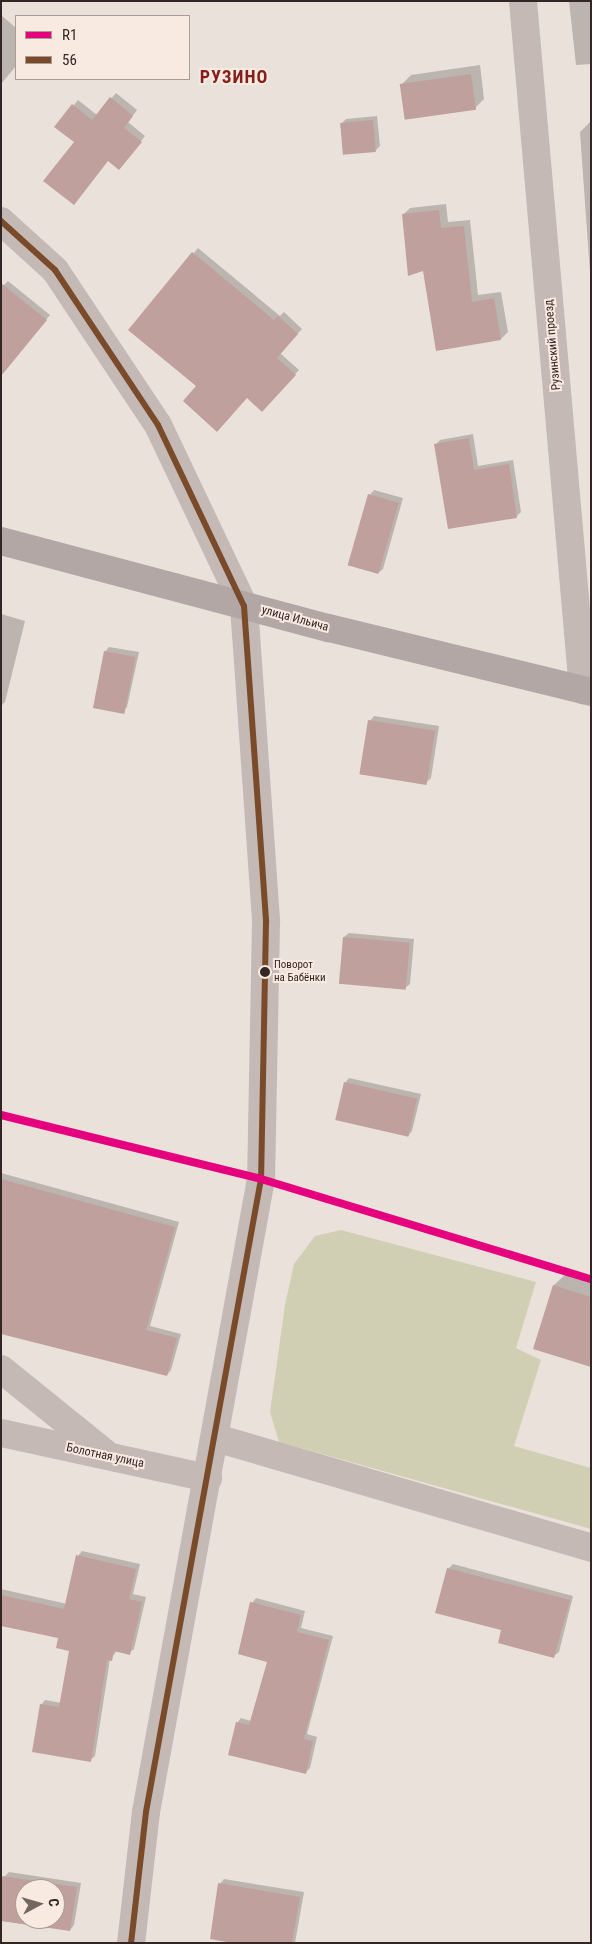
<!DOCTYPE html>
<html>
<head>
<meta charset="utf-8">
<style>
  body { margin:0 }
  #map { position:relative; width:592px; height:1944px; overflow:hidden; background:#ebe1db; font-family:"Roboto Condensed",sans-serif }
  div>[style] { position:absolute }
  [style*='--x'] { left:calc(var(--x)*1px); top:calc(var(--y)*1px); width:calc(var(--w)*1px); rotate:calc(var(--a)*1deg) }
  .green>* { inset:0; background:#d0cfb4 }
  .shadow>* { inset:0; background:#0003 }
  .building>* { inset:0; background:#c0a09c; transform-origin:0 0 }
  .minor>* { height:28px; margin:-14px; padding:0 14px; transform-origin:14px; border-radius:14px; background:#c4b9b5 }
  .major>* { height:28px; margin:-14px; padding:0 14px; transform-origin:14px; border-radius:14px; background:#b2a7a4 }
  .bus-1>* { height:6px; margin:-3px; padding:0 3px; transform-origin:3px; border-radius:3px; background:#7a4b2a }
  .rail-1>* { height:8px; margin:-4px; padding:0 4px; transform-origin:4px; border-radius:4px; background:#e5007d }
  .dots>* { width:14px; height:14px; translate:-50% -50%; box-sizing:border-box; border:2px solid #f9eae1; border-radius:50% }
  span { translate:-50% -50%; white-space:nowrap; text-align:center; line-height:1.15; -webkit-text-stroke:4px #f9eae1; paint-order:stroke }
  .bus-label { font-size:11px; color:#332624 }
  .left { translate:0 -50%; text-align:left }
  .street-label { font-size:12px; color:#332624 }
  .district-label { font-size:18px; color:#861f1a; font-weight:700; letter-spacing:1px }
  .frame { position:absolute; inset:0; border:2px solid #332624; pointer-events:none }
  .legend { position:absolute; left:15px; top:15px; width:175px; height:65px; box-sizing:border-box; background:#f9eae1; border:1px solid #aa9c95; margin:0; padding:6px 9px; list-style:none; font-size:15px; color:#332624 }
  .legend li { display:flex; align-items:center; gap:10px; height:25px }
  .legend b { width:25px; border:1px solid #aa9c95 }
  .north { position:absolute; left:15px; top:1879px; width:50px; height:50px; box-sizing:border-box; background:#f9eae1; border:1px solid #aa9c95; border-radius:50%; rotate:84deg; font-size:14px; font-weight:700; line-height:20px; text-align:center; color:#332624 }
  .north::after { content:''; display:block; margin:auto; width:18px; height:22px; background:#736764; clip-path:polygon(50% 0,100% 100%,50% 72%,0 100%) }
</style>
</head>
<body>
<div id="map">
  <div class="green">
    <i style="clip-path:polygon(341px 1230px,536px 1282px,516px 1348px,541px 1360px,514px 1446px,591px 1468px,591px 1529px,279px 1442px,270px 1412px,285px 1305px,294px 1264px,315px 1236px)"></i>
  </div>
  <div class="shadow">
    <i style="clip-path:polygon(569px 1px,591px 1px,591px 64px,576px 65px)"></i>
    <i style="clip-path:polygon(1px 15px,16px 28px,16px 66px,1px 84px)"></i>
    <i style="clip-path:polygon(480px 65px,484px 99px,475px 108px,402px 84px,411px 75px)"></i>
    <i style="clip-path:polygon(116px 93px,137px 110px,128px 122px,145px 136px,124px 163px,109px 160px,56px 127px,78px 100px,97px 115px)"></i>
    <i style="clip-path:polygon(377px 116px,380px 146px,375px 151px,342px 123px,346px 119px)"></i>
    <i style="clip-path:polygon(591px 121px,591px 287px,580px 132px)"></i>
    <i style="clip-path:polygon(446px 204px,448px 222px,470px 220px,478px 295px,501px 292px,508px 332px,501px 339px,403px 215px,410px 208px)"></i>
    <i style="clip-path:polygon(198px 248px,280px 316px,284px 312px,302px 329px,280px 353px,299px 370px,266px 406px,247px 397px,198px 386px,130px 330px)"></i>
    <i style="clip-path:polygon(8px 281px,50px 315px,5px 371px,4px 285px)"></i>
    <i style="clip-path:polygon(473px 434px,478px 466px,513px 460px,521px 512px,517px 516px,449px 527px,435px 445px,440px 440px)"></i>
    <i style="clip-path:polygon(374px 490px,403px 498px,383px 569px,378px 573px,370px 495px)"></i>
    <i style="clip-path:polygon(1px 614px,25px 621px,5px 702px,1px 706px)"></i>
    <i style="clip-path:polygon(109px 647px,139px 652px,127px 707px,122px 712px,105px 652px)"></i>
    <i style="clip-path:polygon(374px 716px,439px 726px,431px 778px,426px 783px,370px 721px)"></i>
    <i style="clip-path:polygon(349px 933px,414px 939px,410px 984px,405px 988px,344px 937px)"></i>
    <i style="clip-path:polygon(349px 1078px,421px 1094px,412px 1131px,408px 1136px,345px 1083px)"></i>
    <i style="clip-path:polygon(1px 1173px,179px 1222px,150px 1326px,181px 1334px,171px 1370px,167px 1375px,1px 1332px)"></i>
    <i style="clip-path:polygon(567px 1273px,591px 1280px,591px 1365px,554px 1285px)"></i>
    <i style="clip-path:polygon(82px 1551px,140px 1564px,133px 1594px,146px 1597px,134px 1649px,129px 1653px,117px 1651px,110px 1659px,95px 1756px,90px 1760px,41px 1705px,45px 1700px,62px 1703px,71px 1650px,60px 1637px,1px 1624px,1px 1589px,67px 1604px,78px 1556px)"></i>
    <i style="clip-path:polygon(453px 1564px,573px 1596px,559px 1652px,554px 1656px,503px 1630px,448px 1569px)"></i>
    <i style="clip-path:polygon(256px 1598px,305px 1611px,301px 1628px,333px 1636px,307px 1734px,317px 1737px,310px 1768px,305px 1773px,237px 1723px,241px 1718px,251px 1721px,269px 1661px,252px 1603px)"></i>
    <i style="clip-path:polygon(evenodd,9px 1872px,81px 1883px,74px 1925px,70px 1930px,1px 1919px,4px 1877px,9px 1872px,25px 1889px,55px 1889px,55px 1919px,25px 1919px,25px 1889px)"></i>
    <i style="clip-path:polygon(224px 1879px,304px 1892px,295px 1943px,240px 1943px,220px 1884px)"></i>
  </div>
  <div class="building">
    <i style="left:471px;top:74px;width:36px;height:72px;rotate:82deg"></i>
    <i style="clip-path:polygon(110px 97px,133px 116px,124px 128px,142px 142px,119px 170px,108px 161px,74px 205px,43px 181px,74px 142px,54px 127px,72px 104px,92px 120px)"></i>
    <i style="left:373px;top:120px;width:32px;height:33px;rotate:85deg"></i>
    <i style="clip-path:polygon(439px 210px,441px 228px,464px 226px,472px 302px,494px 298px,501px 340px,436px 351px,423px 271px,408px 276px,402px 214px)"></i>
    <i style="clip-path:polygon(192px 252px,274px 320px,278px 316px,298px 334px,277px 358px,296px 375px,262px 412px,247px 398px,217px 432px,183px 401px,196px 386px,128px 330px)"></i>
    <i style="clip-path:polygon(1px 283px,47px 320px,1px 376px)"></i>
    <i style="clip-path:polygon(469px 438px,474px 470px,509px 464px,517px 518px,448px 529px,434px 444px)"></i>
    <i style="left:368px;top:494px;width:32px;height:74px;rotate:16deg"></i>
    <i style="left:104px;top:651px;width:32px;height:58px;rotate:11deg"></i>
    <i style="left:368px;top:720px;width:68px;height:55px;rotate:9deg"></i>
    <i style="left:343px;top:937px;width:67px;height:47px;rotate:5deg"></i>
    <i style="left:344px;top:1082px;width:75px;height:39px;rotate:13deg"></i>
    <i style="clip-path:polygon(1px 1179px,175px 1227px,146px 1330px,177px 1338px,167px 1376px,1px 1334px)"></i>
    <i style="clip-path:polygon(553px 1285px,591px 1297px,591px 1367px,533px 1349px)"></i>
    <i style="clip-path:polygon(76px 1555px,136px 1569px,129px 1599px,142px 1602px,130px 1655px,114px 1651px,112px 1661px,107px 1660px,91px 1762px,32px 1752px,40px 1704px,59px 1707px,69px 1651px,56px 1648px,58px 1638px,1px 1626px,1px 1595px,64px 1609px)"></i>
    <i style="clip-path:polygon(447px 1568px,570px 1600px,554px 1658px,498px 1643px,501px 1630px,435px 1613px)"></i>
    <i style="clip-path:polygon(250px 1602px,301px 1615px,297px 1632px,329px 1640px,304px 1739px,313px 1741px,306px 1774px,228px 1755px,236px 1722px,249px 1725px,267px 1662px,238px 1654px)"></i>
    <i style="clip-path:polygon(evenodd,1px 1876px,77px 1887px,70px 1931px,1px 1921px,1px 1876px,25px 1889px,55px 1889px,55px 1919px,25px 1919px,25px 1889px)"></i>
    <i style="clip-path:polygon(218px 1883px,300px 1897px,292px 1943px,232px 1943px,210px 1939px)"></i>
  </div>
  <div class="minor">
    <i style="--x:523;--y:1;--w:692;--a:85.02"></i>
    <i style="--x:1;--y:221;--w:73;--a:42.2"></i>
    <i style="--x:55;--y:270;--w:186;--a:56.4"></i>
    <i style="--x:158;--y:425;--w:200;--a:64.6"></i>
    <i style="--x:244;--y:606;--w:28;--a:86"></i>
    <i style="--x:246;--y:634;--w:289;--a:86"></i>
    <i style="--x:266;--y:922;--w:257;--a:91.1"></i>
    <i style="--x:261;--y:1179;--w:643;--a:100.3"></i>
    <i style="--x:146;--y:1812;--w:132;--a:96.5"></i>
    <i style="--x:1;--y:1369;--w:134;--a:38.9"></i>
    <i style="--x:1;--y:1433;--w:212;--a:12.3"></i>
    <i style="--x:216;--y:1438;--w:391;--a:16.3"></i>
  </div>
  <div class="major">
    <i style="--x:1;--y:541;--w:339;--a:14.9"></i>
    <i style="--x:329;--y:628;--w:270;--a:13.7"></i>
  </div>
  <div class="bus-1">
    <i style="--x:1;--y:221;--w:73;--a:42.2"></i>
    <i style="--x:55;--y:270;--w:186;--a:56.4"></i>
    <i style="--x:158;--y:425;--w:200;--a:64.6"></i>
    <i style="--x:244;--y:606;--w:28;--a:86"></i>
    <i style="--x:246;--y:634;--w:289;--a:86"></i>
    <i style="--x:266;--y:922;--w:257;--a:91.1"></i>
    <i style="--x:261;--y:1179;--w:643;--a:100.3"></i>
    <i style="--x:146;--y:1812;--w:132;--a:96.5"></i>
  </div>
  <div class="rail-1">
    <i style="--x:1;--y:1115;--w:268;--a:13.8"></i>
    <i style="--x:261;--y:1179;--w:345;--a:16.9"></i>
  </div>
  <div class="dots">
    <i style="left:265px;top:972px;background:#332624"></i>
  </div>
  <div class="bus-label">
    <span class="left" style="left:274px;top:972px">Поворот<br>на Бабёнки</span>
  </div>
  <div class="street-label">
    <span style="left:553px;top:345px;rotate:-95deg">Рузинский проезд</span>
    <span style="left:295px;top:619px;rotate:15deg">улица Ильича</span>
    <span style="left:105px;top:1456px;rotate:12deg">Болотная улица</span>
  </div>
  <div class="district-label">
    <span style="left:234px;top:77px">РУЗИНО</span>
  </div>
  <div class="frame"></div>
  <ul class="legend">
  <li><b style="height:6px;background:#e5007d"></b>R1</li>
  <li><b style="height:6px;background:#7a4b2a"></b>56</li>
  </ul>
  <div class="north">С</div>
</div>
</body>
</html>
